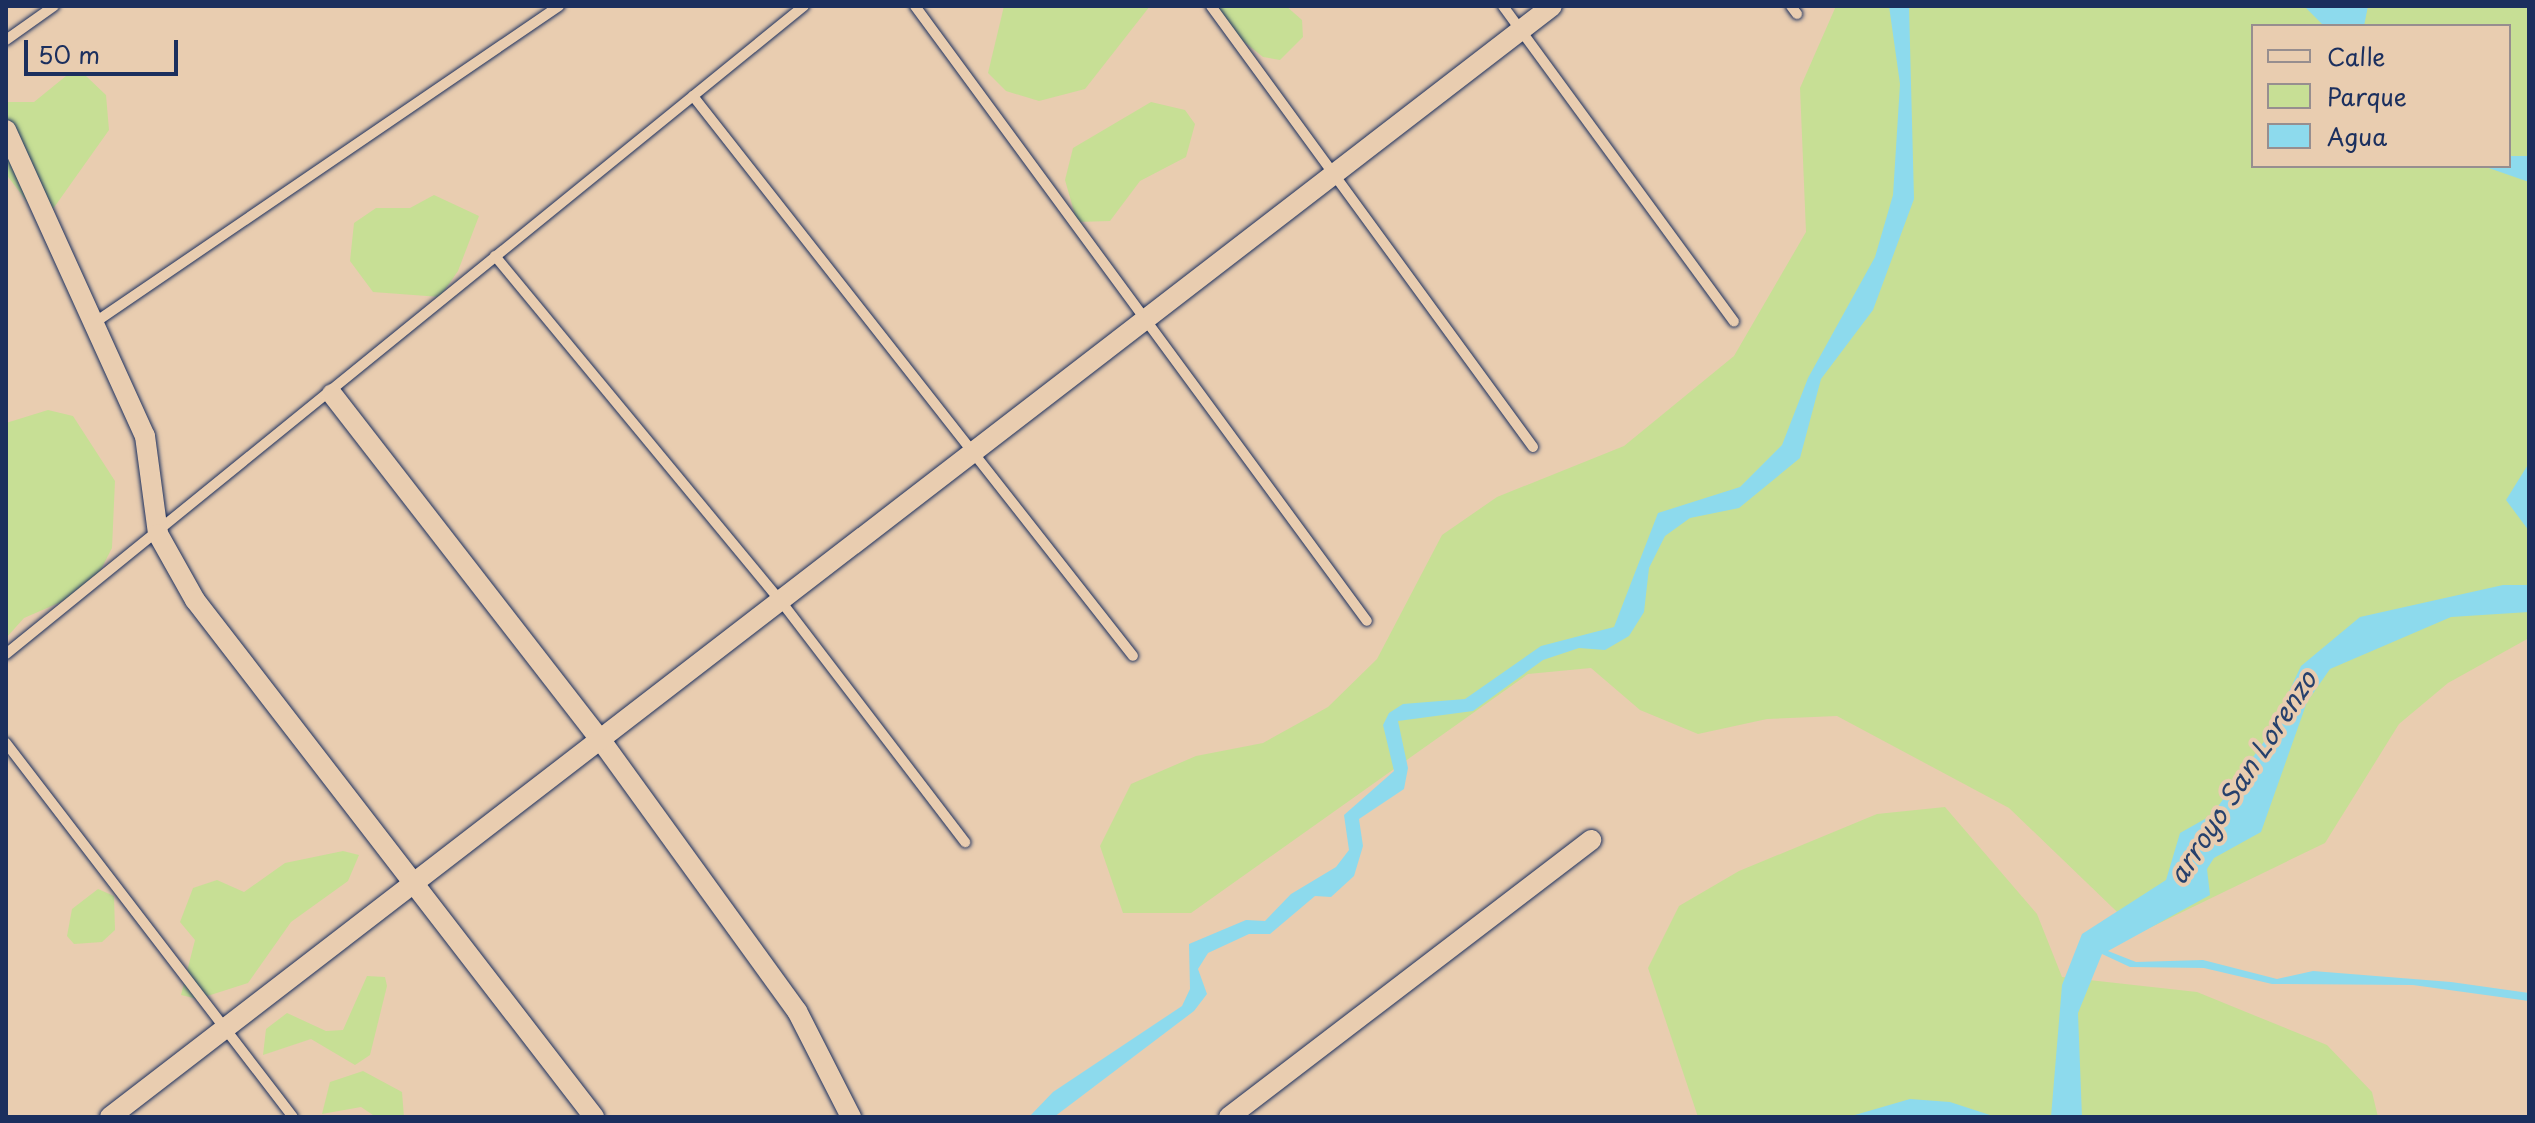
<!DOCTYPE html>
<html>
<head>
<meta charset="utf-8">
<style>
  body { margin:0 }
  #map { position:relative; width:2535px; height:1123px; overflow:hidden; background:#e9cdb0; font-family:"Playpen Sans",sans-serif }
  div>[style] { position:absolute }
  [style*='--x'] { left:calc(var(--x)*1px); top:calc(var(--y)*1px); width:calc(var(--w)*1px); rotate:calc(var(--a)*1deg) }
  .green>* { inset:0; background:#c7df95 }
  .water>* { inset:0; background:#8ddaed }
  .roads { filter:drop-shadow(0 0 2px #1b2f5e) drop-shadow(0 0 2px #1b2f5e) }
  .service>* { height:10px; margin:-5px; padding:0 5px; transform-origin:5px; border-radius:5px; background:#e9cdb0 }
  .minor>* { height:20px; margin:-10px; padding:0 10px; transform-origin:10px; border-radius:10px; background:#e9cdb0 }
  span { translate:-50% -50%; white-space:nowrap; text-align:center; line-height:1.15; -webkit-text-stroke:8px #e9cdb0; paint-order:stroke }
  .water-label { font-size:26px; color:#26406c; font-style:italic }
  .frame { position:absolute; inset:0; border:8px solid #1b2f5e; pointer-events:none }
  .legend { position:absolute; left:2251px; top:24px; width:260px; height:144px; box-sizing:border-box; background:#e9cdb0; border:2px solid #978e8f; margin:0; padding:10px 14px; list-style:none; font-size:24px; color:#1b2f5e }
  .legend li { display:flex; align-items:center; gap:16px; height:40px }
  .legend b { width:40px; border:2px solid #978e8f }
  .scale { position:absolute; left:24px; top:40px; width:154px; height:36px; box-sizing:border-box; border:4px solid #1b2f5e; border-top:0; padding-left:10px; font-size:24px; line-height:28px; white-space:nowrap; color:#1b2f5e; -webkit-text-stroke:6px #e9cdb0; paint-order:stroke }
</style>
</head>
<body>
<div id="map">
  <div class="green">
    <i style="clip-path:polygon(1004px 6px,1150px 6px,1085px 89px,1039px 101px,1006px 91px,988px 73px)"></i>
    <i style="clip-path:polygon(1213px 6px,1286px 6px,1302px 20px,1303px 37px,1280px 60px,1263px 57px,1223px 25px)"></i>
    <i style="clip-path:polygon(evenodd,1836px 6px,2529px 6px,2529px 638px,2448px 683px,2399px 724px,2325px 843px,2139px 933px,2009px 808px,1837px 716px,1767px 719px,1698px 734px,1640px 710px,1591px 668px,1528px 674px,1191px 913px,1123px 913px,1100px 846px,1131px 784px,1196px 756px,1263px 743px,1328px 707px,1377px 659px,1442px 535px,1497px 497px,1624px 446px,1734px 356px,1806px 232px,1800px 88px,1836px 6px,2253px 26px,2509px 26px,2509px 166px,2253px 166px,2253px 26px)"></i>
    <i style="clip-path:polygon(66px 76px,86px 76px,106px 95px,109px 130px,43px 223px,6px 174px,6px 102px,34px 102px)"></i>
    <i style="clip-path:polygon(1151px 102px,1185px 110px,1195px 124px,1186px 157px,1140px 181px,1110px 221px,1077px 222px,1065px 180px,1073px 148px)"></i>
    <i style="clip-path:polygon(434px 195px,479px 216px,458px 271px,440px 297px,373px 292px,350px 261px,354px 223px,376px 208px,410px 208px)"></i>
    <i style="clip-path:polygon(48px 410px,73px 416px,115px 481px,112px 548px,91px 589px,24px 618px,6px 638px,6px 423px)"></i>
    <i style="clip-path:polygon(1945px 807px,2037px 914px,2062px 977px,2197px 992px,2327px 1045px,2372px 1092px,2378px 1117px,1698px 1117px,1648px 968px,1679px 906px,1739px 871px,1877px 814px)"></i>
    <i style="clip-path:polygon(343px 851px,359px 855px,348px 881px,291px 922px,248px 983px,198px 999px,181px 995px,195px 940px,180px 922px,193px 888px,217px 880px,244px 892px,285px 863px)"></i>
    <i style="clip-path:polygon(98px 889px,114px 896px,115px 930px,102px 942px,74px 944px,67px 936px,72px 909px)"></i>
    <i style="clip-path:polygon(367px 976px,385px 977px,387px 986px,370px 1055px,355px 1065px,311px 1039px,263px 1055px,266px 1029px,287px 1013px,326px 1031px,343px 1030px)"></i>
    <i style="clip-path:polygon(363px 1071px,402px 1092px,404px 1117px,376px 1117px,361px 1107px,322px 1114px,330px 1082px)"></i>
  </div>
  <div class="water">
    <i style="clip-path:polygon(1889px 6px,1909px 6px,1914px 199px,1873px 310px,1821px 379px,1800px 458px,1739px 508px,1690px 518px,1665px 536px,1649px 568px,1644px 612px,1629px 636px,1605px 650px,1579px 648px,1543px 660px,1473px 711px,1398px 721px,1408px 768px,1404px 789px,1359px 819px,1363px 846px,1354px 876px,1331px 897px,1315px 896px,1270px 934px,1249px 934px,1208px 953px,1198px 969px,1207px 994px,1194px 1011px,1054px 1117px,1029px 1117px,1053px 1092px,1182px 1006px,1190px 989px,1189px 944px,1246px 920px,1265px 921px,1291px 894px,1336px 867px,1349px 850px,1344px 815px,1394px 771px,1383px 725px,1389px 713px,1403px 704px,1465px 699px,1541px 646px,1614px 627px,1658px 513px,1740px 487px,1782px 445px,1808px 378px,1875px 257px,1893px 195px,1900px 84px)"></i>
    <i style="clip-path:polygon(2304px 6px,2368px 6px,2364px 26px,2324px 26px)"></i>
    <i style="clip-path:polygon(2509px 156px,2529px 156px,2529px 182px,2483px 166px,2509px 166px)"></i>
    <i style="clip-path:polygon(2529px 463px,2529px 531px,2506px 500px)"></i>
    <i style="clip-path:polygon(2503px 585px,2529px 585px,2529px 612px,2451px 617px,2330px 669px,2307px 702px,2261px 832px,2214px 858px,2207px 869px,2210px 895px,2108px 951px,2136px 962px,2203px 960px,2277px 979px,2313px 971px,2451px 982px,2529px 993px,2529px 1001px,2413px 985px,2272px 984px,2204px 968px,2130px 967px,2102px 954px,2078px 1013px,2082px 1117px,2051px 1117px,2062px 985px,2082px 934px,2166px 880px,2180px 833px,2212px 815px,2268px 736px,2301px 666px,2360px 617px)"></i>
    <i style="clip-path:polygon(1910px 1099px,1950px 1102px,1996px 1117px,1848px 1117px)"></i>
  </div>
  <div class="roads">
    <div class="service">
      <i style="--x:915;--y:6;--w:763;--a:53.69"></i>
      <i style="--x:1211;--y:6;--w:546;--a:53.86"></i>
      <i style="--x:1503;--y:6;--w:391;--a:53.8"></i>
      <i style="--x:1791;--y:6;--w:10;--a:53"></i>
      <i style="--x:6;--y:40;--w:59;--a:-35.3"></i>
      <i style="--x:693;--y:96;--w:712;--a:51.84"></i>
      <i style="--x:495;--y:256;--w:447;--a:50.4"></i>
      <i style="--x:780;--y:600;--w:305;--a:52.6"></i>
      <i style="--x:94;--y:323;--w:563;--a:-34.28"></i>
      <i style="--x:6;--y:654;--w:1028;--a:-39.08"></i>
      <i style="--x:6;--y:743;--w:471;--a:52.5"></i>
    </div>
    <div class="minor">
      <i style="--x:6;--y:130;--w:336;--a:65.6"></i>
      <i style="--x:145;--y:436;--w:99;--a:82.4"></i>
      <i style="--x:158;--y:534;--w:76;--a:60.7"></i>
      <i style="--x:195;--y:600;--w:653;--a:52.34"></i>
      <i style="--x:332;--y:394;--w:437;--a:52.2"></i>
      <i style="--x:600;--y:739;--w:336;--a:54.1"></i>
      <i style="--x:797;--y:1011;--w:119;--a:63"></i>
      <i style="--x:110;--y:1117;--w:1820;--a:-37.61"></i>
      <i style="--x:1229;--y:1117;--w:456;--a:-37.4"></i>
    </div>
  </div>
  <div class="water-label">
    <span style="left:2242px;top:777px;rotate:-57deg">arroyo San Lorenzo</span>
  </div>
  <div class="frame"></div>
  <ul class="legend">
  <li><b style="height:10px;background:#e9cdb0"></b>Calle</li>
  <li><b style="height:22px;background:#c7df95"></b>Parque</li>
  <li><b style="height:22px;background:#8ddaed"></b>Agua</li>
  </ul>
  <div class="scale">50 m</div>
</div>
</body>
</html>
